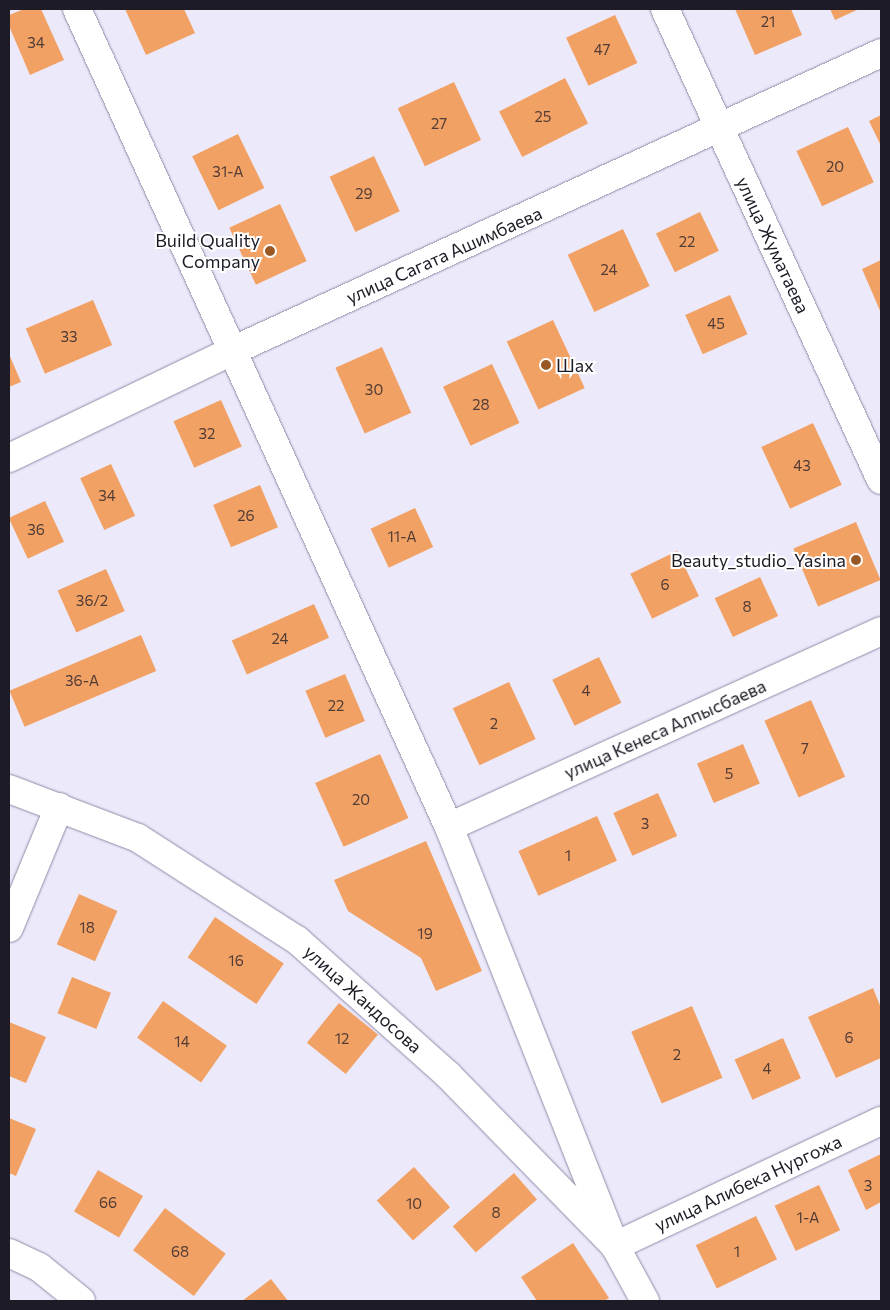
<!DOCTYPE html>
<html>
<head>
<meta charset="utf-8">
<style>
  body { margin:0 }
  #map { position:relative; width:890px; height:1310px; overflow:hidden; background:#ece9fb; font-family:Commissioner,sans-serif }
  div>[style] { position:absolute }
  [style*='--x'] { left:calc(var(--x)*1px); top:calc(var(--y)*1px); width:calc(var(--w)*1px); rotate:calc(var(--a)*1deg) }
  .building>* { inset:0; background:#f2a164; transform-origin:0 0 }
  .roads { filter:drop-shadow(0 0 1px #908ba6) drop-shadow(0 0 1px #908ba6) }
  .minor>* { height:28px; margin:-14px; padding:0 14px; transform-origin:14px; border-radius:14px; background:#fff }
  .dots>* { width:14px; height:14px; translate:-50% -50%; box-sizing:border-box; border:2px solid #fff; border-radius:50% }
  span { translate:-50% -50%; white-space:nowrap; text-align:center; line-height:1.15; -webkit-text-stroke:4px #fff; paint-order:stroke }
  .number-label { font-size:15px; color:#523c36 }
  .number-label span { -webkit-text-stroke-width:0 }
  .poi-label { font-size:18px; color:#1d1b26 }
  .right { translate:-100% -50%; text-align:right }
  .left { translate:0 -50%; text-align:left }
  .street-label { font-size:18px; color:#1d1b26 }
  .frame { position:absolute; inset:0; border:10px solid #1d1b26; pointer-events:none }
</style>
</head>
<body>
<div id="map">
  <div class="building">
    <i style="clip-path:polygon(24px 9px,41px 9px,64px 60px,30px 75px,9px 26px,9px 15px)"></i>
    <i style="clip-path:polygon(125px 9px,184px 9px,195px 33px,146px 55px)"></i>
    <i style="clip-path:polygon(735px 9px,791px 9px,802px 35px,755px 55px)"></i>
    <i style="clip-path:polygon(830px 9px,859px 9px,835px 20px)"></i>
    <i style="left:615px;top:15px;width:53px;height:54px;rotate:65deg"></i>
    <i style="left:565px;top:78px;width:51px;height:74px;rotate:63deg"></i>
    <i style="left:454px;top:82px;width:64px;height:62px;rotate:65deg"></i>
    <i style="clip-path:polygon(881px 115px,881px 146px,869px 121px)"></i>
    <i style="left:848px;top:127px;width:61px;height:57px;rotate:65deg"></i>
    <i style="left:238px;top:134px;width:60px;height:51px;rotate:64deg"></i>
    <i style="left:374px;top:156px;width:61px;height:49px;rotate:65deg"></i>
    <i style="left:280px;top:204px;width:63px;height:56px;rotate:65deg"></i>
    <i style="left:700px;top:212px;width:43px;height:49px;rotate:64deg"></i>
    <i style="left:623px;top:229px;width:63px;height:61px;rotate:65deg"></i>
    <i style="clip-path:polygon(881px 260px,881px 313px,862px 269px)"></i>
    <i style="left:730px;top:295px;width:43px;height:49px;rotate:66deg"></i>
    <i style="left:93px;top:300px;width:49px;height:73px;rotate:67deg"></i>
    <i style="left:553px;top:320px;width:75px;height:51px;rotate:65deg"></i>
    <i style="left:382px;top:347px;width:72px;height:51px;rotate:66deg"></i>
    <i style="clip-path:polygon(9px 354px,21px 382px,9px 387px)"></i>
    <i style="left:492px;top:364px;width:65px;height:54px;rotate:65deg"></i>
    <i style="left:221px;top:400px;width:51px;height:52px;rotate:66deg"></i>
    <i style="left:813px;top:423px;width:68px;height:57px;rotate:65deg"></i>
    <i style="left:111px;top:464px;width:57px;height:34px;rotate:65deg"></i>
    <i style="left:260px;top:485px;width:46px;height:51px;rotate:67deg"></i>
    <i style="left:45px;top:501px;width:45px;height:40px;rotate:65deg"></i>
    <i style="left:415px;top:508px;width:43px;height:49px;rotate:65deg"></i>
    <i style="left:856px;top:522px;width:63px;height:68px;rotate:67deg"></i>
    <i style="left:677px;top:551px;width:50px;height:52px;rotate:64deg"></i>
    <i style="left:106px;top:569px;width:46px;height:53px;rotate:66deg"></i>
    <i style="left:760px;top:577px;width:43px;height:50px;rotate:65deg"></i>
    <i style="left:314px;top:604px;width:37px;height:90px;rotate:66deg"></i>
    <i style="left:141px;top:635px;width:39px;height:143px;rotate:67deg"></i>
    <i style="left:599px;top:657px;width:51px;height:52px;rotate:64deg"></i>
    <i style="left:345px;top:674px;width:51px;height:43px;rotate:67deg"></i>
    <i style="left:509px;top:682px;width:63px;height:62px;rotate:65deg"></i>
    <i style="left:811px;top:700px;width:84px;height:51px;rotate:66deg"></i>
    <i style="left:743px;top:744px;width:43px;height:50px;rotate:67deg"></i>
    <i style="left:380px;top:754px;width:70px;height:71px;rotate:66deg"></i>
    <i style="left:658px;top:793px;width:47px;height:49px;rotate:66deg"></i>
    <i style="left:597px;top:816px;width:49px;height:86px;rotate:66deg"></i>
    <i style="clip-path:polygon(426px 841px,482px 971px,436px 991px,421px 958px,348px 911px,334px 880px)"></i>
    <i style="left:79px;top:894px;width:42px;height:55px;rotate:24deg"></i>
    <i style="left:215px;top:917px;width:83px;height:49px;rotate:34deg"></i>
    <i style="left:72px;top:977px;width:42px;height:39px;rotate:22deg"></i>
    <i style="clip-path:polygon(873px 988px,881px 1008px,881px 1058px,836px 1078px,808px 1017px)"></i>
    <i style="left:163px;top:1001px;width:78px;height:45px;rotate:35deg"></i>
    <i style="left:339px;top:1003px;width:50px;height:51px;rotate:39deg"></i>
    <i style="left:692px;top:1006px;width:78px;height:66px;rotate:67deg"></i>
    <i style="clip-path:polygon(9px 1022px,46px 1037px,26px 1083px,9px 1076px)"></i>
    <i style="left:783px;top:1038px;width:44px;height:53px;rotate:66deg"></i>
    <i style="clip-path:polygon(9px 1118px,36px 1129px,16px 1176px,9px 1173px)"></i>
    <i style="clip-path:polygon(881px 1154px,881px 1202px,866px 1210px,848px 1170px)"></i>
    <i style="left:414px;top:1167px;width:54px;height:50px;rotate:48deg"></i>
    <i style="left:98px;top:1170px;width:52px;height:48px;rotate:30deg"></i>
    <i style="left:514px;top:1173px;width:35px;height:81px;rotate:49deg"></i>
    <i style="left:819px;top:1185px;width:50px;height:49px;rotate:65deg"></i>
    <i style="left:165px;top:1208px;width:76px;height:53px;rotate:37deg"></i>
    <i style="left:756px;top:1216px;width:48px;height:67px;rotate:64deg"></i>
    <i style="clip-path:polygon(573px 1243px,609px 1298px,604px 1301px,537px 1301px,521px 1277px)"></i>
    <i style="clip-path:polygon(271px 1279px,288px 1301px,242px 1301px)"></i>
  </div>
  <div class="roads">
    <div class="minor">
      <i style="--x:77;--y:9;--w:899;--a:65.55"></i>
      <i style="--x:449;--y:827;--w:451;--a:68.4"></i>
      <i style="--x:665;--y:9;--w:518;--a:65.36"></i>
      <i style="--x:9;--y:458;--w:247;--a:-25.6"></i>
      <i style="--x:232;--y:351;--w:714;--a:-24.66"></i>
      <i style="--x:9;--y:789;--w:138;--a:20.8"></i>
      <i style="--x:138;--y:838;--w:189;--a:32.7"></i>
      <i style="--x:297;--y:940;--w:203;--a:41.8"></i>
      <i style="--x:448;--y:1075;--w:239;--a:45.7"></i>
      <i style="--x:615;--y:1246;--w:63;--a:61.4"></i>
      <i style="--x:449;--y:827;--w:474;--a:-24.4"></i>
      <i style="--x:9;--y:928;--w:131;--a:-67.5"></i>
      <i style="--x:615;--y:1246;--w:294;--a:-25.2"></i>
      <i style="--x:9;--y:1253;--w:33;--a:25"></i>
      <i style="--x:39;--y:1267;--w:54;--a:39"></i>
    </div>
  </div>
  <div class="dots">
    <i style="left:270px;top:251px;background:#995823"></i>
    <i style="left:546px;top:365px;background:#995823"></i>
    <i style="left:856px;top:560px;background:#995823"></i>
  </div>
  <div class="number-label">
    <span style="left:768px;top:22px">21</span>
    <span style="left:36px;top:43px">34</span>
    <span style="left:602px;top:50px">47</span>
    <span style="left:543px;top:117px">25</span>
    <span style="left:439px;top:124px">27</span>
    <span style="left:835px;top:167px">20</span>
    <span style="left:228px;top:172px">31-А</span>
    <span style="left:364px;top:194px">29</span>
    <span style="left:687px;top:242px">22</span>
    <span style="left:609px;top:270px">24</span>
    <span style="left:716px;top:324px">45</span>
    <span style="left:69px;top:337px">33</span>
    <span style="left:374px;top:390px">30</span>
    <span style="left:481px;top:405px">28</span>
    <span style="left:207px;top:434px">32</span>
    <span style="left:802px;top:466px">43</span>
    <span style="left:107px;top:496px">34</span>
    <span style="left:246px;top:516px">26</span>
    <span style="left:36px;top:530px">36</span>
    <span style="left:402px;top:537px">11-А</span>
    <span style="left:665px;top:585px">6</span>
    <span style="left:92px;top:601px">36/2</span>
    <span style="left:747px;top:607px">8</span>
    <span style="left:280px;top:639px">24</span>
    <span style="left:82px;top:681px">36-А</span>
    <span style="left:586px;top:691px">4</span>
    <span style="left:336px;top:706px">22</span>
    <span style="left:494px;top:724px">2</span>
    <span style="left:805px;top:749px">7</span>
    <span style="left:729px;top:774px">5</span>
    <span style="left:361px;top:800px">20</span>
    <span style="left:645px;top:824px">3</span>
    <span style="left:568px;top:856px">1</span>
    <span style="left:87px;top:928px">18</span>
    <span style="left:425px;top:934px">19</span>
    <span style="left:236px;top:961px">16</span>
    <span style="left:849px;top:1038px">6</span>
    <span style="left:342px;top:1039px">12</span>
    <span style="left:182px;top:1042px">14</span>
    <span style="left:677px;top:1055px">2</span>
    <span style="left:767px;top:1069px">4</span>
    <span style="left:868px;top:1186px">3</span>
    <span style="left:108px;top:1203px">66</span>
    <span style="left:414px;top:1204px">10</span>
    <span style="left:496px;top:1213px">8</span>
    <span style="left:808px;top:1218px">1-А</span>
    <span style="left:180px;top:1252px">68</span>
    <span style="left:737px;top:1252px">1</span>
  </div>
  <div class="poi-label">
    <span class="right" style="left:260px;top:251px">Build Quality<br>Company</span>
    <span class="left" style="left:556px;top:365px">Шах</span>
    <span class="right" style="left:846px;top:560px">Beauty_studio_Yasina</span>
  </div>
  <div class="street-label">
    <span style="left:773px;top:245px;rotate:65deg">улица Жуматаева</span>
    <span style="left:444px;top:255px;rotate:-24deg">улица Сагата Ашимбаева</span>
    <span style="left:665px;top:729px;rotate:-24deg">улица Кенеса Алпысбаева</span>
    <span style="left:363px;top:999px;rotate:42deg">улица Жандосова</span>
    <span style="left:748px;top:1183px;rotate:-25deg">улица Алибека Нургожа</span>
  </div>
  <div class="frame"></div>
</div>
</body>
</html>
